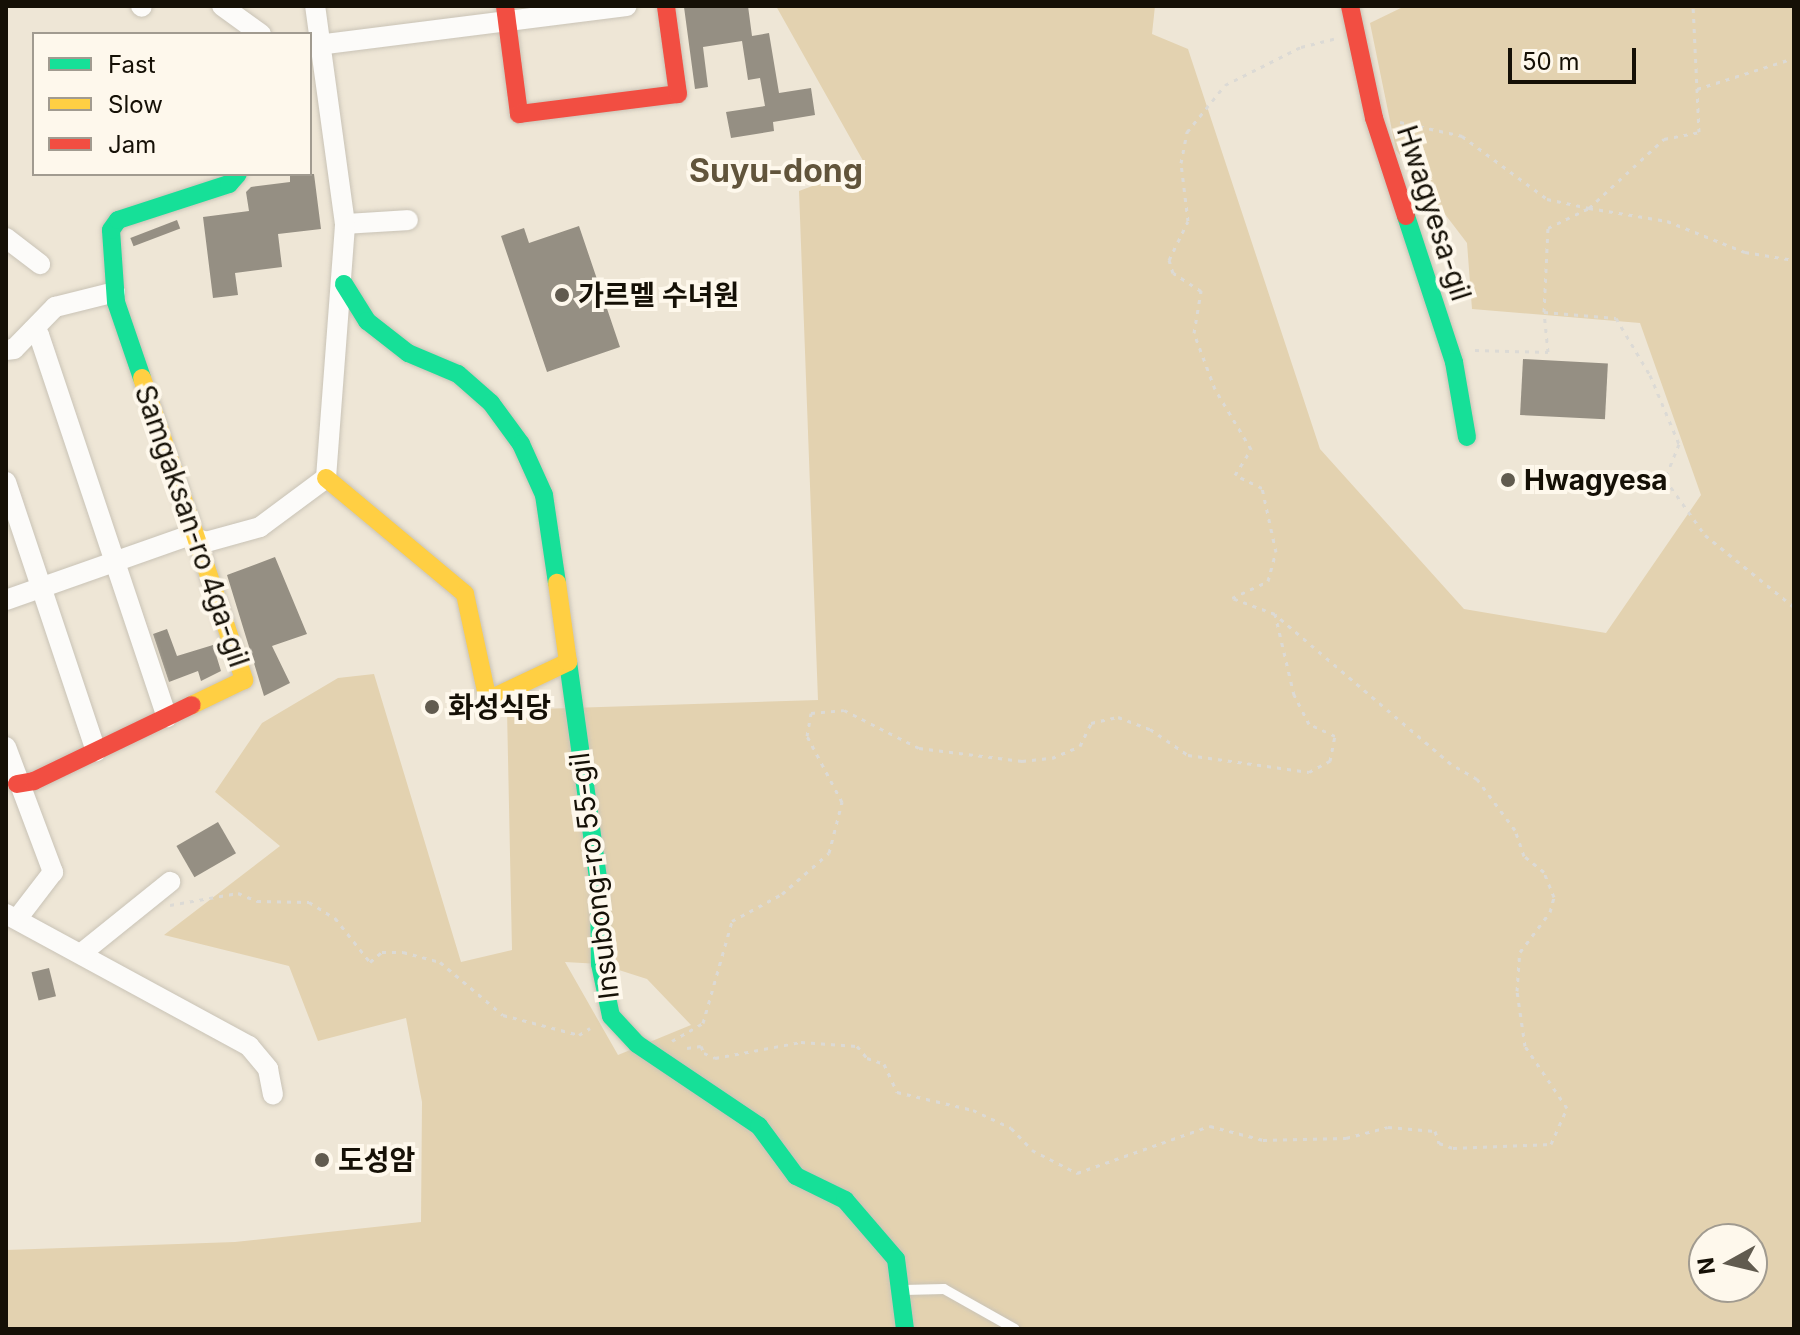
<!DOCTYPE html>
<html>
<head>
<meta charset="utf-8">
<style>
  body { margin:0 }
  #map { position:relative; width:1800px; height:1335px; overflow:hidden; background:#eee6d6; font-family:Inter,"Noto Sans KR",sans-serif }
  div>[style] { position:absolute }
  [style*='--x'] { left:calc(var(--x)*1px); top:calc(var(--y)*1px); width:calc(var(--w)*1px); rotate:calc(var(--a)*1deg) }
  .green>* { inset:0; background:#e3d2b0 }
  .building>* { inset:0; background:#958f83; transform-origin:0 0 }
  .path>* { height:3px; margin-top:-1.5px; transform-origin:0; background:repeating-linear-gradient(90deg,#dcdad5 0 4px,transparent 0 10px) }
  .roads { filter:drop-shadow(0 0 2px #c9c3b6) drop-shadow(0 0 2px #c9c3b6) }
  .lane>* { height:10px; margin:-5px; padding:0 5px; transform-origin:5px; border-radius:5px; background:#fcfbf9 }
  .street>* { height:20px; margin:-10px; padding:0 10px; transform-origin:10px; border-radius:10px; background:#fcfbf9 }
  .fast>* { height:18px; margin:-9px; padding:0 9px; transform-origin:9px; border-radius:9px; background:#16e098 }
  .slow>* { height:18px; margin:-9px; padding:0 9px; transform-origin:9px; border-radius:9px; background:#ffcf43 }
  .jam>* { height:18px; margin:-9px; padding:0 9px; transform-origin:9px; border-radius:9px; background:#f24e42 }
  .dots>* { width:22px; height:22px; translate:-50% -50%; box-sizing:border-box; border:4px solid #fef8ec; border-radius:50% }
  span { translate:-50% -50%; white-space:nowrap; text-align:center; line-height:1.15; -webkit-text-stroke:8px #fef8ec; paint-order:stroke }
  .street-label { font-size:28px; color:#151006 }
  .poi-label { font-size:28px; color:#151006; font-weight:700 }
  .left { translate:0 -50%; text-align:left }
  .quarter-label { font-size:32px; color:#61543b; font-weight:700 }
  .frame { position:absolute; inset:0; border:8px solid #151006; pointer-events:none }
  .legend { position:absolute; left:32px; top:32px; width:280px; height:144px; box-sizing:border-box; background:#fef8ec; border:2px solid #a19b90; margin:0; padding:10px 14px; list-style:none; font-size:24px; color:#151006 }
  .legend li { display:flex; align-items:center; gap:16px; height:40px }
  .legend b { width:40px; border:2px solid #a19b90 }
  .north { position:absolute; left:1688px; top:1223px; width:80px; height:80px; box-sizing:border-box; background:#fef8ec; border:2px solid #a19b90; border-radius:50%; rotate:262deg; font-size:22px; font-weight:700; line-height:32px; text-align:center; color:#151006 }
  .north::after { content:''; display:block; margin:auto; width:28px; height:36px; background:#615b4f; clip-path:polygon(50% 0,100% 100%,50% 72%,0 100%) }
  .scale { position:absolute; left:1508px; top:48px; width:128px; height:36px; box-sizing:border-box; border:4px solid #151006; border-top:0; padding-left:10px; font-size:24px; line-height:28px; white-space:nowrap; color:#151006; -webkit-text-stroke:6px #fef8ec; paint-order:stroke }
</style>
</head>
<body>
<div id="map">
  <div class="green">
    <i style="clip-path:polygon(evenodd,776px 6px,1155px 6px,1152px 34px,1188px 49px,1320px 449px,1464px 609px,1606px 633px,1701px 495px,1640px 323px,1472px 309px,1467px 243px,1396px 150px,1370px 23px,1405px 6px,1794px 6px,1794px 1329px,6px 1329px,6px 1250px,235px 1242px,421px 1222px,422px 1102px,406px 1018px,318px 1041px,289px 966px,164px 935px,280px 846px,215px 792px,262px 723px,338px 678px,374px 674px,461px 962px,512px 950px,507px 710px,818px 700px,799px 191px,866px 166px,776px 6px,565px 962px,600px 964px,647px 979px,691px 1025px,618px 1055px,565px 962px,776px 6px,1704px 1239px,1752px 1239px,1752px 1287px,1704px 1287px,1704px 1239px)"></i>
  </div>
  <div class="building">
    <i style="clip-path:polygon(748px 6px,752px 36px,769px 33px,779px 93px,811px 88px,815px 115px,773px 122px,774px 131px,731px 138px,726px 112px,765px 106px,760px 78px,748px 80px,742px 41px,703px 47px,708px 87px,695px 89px,684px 7px)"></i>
    <i style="clip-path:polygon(290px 174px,314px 174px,321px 229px,278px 234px,282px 267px,235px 273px,238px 295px,213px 298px,203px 217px,249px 211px,246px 192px,251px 187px,290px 182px)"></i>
    <i style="left:177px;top:220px;width:9px;height:50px;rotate:69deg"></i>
    <i style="clip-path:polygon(579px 226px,620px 347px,547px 372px,501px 236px,524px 228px,529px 243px)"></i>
    <i style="left:1523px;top:359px;width:85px;height:56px;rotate:3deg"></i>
    <i style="clip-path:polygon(275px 557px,307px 634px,272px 646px,290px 683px,264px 696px,227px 575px)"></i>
    <i style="clip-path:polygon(167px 629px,177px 656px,213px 645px,221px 671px,201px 681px,198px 671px,169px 682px,153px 634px)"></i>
    <i style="left:218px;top:822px;width:36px;height:48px;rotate:60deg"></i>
    <i style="left:49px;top:968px;width:29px;height:18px;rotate:76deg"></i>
  </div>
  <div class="path">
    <i style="--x:1697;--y:89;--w:102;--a:-17.7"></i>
    <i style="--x:1400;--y:122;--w:64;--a:12.7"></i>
    <i style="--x:1462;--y:136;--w:106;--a:36.5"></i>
    <i style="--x:1547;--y:199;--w:43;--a:12.1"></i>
    <i style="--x:1589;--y:208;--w:102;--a:-42.6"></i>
    <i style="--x:1664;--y:139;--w:36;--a:-11"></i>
    <i style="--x:1699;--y:132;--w:126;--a:-92.7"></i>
    <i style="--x:1544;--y:312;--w:84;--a:-87.3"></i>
    <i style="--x:1548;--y:228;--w:46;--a:-26"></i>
    <i style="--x:1589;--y:208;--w:79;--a:9.5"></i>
    <i style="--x:1667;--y:221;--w:84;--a:21.7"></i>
    <i style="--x:1745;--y:252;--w:50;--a:9.3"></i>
    <i style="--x:1475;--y:350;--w:73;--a:1.6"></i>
    <i style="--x:1548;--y:352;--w:40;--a:-95.7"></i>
    <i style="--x:1544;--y:312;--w:72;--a:4.8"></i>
    <i style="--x:1616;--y:318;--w:66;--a:59.2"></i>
    <i style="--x:1650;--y:375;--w:75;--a:67.2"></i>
    <i style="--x:1679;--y:444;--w:38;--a:112"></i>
    <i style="--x:1665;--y:479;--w:69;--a:54.5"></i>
    <i style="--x:1705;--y:535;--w:114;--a:39"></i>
    <i style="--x:170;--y:905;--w:69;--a:-10"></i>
    <i style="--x:238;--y:893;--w:21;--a:23"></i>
    <i style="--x:257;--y:901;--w:52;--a:1.1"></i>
    <i style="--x:309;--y:902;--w:31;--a:32"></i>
    <i style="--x:335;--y:918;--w:56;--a:51.5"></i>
    <i style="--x:370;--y:962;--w:16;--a:-40"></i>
    <i style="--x:382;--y:952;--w:21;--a:0"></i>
    <i style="--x:403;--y:952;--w:38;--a:15"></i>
    <i style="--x:440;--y:962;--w:82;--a:40.1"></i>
    <i style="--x:503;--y:1015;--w:79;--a:14.7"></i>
    <i style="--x:579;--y:1035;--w:13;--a:-32"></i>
    <i style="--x:672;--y:1041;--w:36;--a:-30"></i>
    <i style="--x:703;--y:1023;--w:106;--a:-74.1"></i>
    <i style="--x:732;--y:921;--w:57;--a:-28.4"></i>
    <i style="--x:782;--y:894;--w:62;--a:-41.1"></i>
    <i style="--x:829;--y:853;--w:53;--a:-75.7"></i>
    <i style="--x:842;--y:802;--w:75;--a:-117.9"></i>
    <i style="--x:807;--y:736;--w:23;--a:-80"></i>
    <i style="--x:811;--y:713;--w:33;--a:-5"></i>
    <i style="--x:844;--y:710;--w:84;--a:26.9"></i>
    <i style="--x:919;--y:748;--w:104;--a:7.2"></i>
    <i style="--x:1022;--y:761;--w:30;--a:-6"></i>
    <i style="--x:1052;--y:758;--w:30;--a:-23"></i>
    <i style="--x:1080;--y:746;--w:25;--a:-64"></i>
    <i style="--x:1091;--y:723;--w:28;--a:-13"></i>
    <i style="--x:1118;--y:717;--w:34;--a:21"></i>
    <i style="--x:1150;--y:729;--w:46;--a:34.4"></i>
    <i style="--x:1188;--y:755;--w:122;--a:8"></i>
    <i style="--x:1309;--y:772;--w:24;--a:-28"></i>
    <i style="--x:1330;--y:761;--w:25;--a:-79"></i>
    <i style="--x:1335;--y:736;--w:29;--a:-155"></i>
    <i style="--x:1309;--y:724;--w:33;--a:-117"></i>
    <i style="--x:1294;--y:695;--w:83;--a:-103.2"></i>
    <i style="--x:687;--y:1048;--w:14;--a:-8"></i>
    <i style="--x:701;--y:1046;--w:8;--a:67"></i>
    <i style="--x:704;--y:1053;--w:12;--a:24"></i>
    <i style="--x:715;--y:1058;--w:87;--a:-10.5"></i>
    <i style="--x:801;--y:1042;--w:56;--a:4.1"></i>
    <i style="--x:857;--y:1046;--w:16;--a:50"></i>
    <i style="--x:867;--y:1058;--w:18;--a:19"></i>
    <i style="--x:884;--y:1064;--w:31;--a:65"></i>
    <i style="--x:897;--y:1092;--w:78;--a:13.3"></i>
    <i style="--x:973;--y:1110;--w:42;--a:25.3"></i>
    <i style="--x:1011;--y:1128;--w:30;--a:46"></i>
    <i style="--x:1032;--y:1150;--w:51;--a:27.1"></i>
    <i style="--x:1077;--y:1173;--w:141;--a:-19.5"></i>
    <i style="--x:1210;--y:1126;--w:55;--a:14.8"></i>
    <i style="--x:1263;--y:1140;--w:83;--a:-1.4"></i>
    <i style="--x:1346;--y:1138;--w:43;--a:-14.7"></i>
    <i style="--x:1388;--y:1127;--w:47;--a:4.9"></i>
    <i style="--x:1435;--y:1131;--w:13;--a:72"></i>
    <i style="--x:1439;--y:1143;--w:15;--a:20"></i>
    <i style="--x:1453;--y:1148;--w:98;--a:-2.3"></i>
    <i style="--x:1551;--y:1144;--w:39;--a:-66"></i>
    <i style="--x:1567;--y:1108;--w:75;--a:-124.1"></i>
    <i style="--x:1525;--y:1046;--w:56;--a:-98.3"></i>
    <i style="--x:1517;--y:991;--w:39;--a:-86"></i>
    <i style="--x:1520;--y:952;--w:50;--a:-53.1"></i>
    <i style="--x:1550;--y:912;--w:16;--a:-75"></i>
    <i style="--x:1554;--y:897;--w:27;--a:-112"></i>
    <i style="--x:1544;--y:872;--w:26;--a:-141"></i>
    <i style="--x:1524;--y:856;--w:28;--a:-109"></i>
    <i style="--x:1515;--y:830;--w:64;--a:-126.7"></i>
    <i style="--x:1477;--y:779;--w:30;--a:-150"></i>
    <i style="--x:1451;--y:764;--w:231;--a:-139.6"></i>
    <i style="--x:1275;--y:614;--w:46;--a:-159.6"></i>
    <i style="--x:1232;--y:598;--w:40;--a:-25"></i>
    <i style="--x:1268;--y:581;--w:30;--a:-75"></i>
    <i style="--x:1276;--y:552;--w:66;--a:-102.3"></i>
    <i style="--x:1262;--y:488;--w:30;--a:-154"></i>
    <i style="--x:1235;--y:475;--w:31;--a:-58"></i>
    <i style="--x:1251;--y:449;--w:70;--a:-121"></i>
    <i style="--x:1215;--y:389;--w:60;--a:-110.6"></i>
    <i style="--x:1194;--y:333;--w:43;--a:-80.5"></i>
    <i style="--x:1201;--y:291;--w:33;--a:-147"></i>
    <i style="--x:1173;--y:273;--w:14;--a:-107"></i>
    <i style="--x:1169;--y:260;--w:43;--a:-64"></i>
    <i style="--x:1188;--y:221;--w:58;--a:-96.9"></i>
    <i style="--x:1181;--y:163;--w:32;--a:-79"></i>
    <i style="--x:1187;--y:132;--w:60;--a:-51"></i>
    <i style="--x:1225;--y:85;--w:85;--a:-26.6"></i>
    <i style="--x:1301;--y:47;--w:34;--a:-14"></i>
  </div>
  <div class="roads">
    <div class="lane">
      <i style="--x:904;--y:1290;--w:40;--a:-1.4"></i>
      <i style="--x:944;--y:1289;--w:81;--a:29.4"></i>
    </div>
    <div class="street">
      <i style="--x:141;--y:6;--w:1;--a:45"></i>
      <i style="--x:222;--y:6;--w:48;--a:35.7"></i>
      <i style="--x:310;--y:46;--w:319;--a:-7.2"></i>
      <i style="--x:345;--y:224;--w:63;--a:-3.6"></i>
      <i style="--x:6;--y:238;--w:43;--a:37.4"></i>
      <i style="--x:32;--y:331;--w:8;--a:30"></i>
      <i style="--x:39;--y:335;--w:403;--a:71.5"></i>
      <i style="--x:6;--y:350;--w:8;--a:-7"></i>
      <i style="--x:14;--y:349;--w:59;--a:-45.7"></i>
      <i style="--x:55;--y:307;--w:62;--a:-14"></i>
      <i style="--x:6;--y:482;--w:284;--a:71.5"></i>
      <i style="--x:6;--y:600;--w:193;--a:-19.4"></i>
      <i style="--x:188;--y:536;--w:19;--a:18"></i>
      <i style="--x:206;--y:542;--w:56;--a:-15.5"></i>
      <i style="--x:260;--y:527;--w:82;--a:-36.6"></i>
      <i style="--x:326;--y:478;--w:255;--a:-85.7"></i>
      <i style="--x:345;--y:224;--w:220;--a:-97.8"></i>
      <i style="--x:6;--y:747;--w:134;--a:69.4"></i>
      <i style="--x:53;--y:872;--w:59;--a:127.5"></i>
      <i style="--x:6;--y:914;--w:277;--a:28.5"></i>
      <i style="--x:249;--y:1046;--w:30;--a:50"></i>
      <i style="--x:268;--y:1069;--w:26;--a:79"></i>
      <i style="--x:83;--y:952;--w:112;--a:-38.8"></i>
    </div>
    <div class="fast">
      <i style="--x:1406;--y:216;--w:154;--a:71.8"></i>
      <i style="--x:1454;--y:362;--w:76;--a:80.2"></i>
      <i style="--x:344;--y:284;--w:44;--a:58.1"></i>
      <i style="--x:367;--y:321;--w:52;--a:38"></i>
      <i style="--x:408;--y:353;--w:54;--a:22.8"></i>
      <i style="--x:458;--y:374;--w:44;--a:41.3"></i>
      <i style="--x:491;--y:403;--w:51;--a:53.8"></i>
      <i style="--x:521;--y:444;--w:56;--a:65.7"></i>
      <i style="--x:544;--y:495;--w:89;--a:81.6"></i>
      <i style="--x:142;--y:378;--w:80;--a:-108.9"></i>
      <i style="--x:116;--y:302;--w:72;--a:-94"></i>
      <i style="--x:111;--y:230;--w:12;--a:-55"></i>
      <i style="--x:118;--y:220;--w:117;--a:-18"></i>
      <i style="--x:229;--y:184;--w:13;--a:-48"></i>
      <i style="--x:568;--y:662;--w:225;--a:82.1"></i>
      <i style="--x:599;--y:885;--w:79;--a:89.3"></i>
      <i style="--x:600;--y:964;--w:53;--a:78.1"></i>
      <i style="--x:611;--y:1016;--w:38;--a:47"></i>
      <i style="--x:637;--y:1044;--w:147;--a:33.9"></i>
      <i style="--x:759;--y:1126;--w:62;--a:53.5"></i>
      <i style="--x:796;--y:1176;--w:55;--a:26.1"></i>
      <i style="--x:845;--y:1200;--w:78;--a:49.2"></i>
      <i style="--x:896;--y:1259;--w:71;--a:82.7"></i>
    </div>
    <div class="slow">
      <i style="--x:142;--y:378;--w:319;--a:71.3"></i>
      <i style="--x:244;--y:680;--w:58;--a:154.3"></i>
      <i style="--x:326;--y:478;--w:181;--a:39.8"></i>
      <i style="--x:465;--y:594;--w:108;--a:77.8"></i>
      <i style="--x:488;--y:700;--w:89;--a:-25.4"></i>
      <i style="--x:568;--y:662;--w:80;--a:-97.9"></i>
    </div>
    <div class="jam">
      <i style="--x:505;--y:6;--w:109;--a:82.6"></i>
      <i style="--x:519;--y:114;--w:160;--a:-7.2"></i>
      <i style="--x:678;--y:94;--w:89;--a:-97.8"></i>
      <i style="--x:1350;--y:6;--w:115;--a:77.9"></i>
      <i style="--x:1374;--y:118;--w:103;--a:71.9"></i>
      <i style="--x:17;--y:784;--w:17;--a:-10"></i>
      <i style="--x:34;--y:781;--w:175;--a:-25.7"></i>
    </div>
  </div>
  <div class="dots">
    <i style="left:562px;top:295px;background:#615b4f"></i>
    <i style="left:1508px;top:480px;background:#615b4f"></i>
    <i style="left:432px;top:707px;background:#615b4f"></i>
    <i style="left:322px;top:1160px;background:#615b4f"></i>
  </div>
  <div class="street-label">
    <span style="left:1434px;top:213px;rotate:72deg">Hwagyesa-gil</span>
    <span style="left:192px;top:526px;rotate:71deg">Samgaksan-ro 4ga-gil</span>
    <span style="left:594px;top:876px;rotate:-97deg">Insubong-ro 55-gil</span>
  </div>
  <div class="poi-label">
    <span class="left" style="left:578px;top:295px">가르멜 수녀원</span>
    <span class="left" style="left:1524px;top:480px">Hwagyesa</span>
    <span class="left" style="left:448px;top:707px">화성식당</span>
    <span class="left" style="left:338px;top:1160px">도성암</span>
  </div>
  <div class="quarter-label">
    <span style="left:776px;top:171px">Suyu-dong</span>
  </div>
  <div class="frame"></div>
  <ul class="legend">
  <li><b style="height:10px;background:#16e098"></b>Fast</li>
  <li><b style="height:10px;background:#ffcf43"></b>Slow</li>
  <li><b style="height:10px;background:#f24e42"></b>Jam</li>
  </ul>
  <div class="north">N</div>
  <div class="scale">50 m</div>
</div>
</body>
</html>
